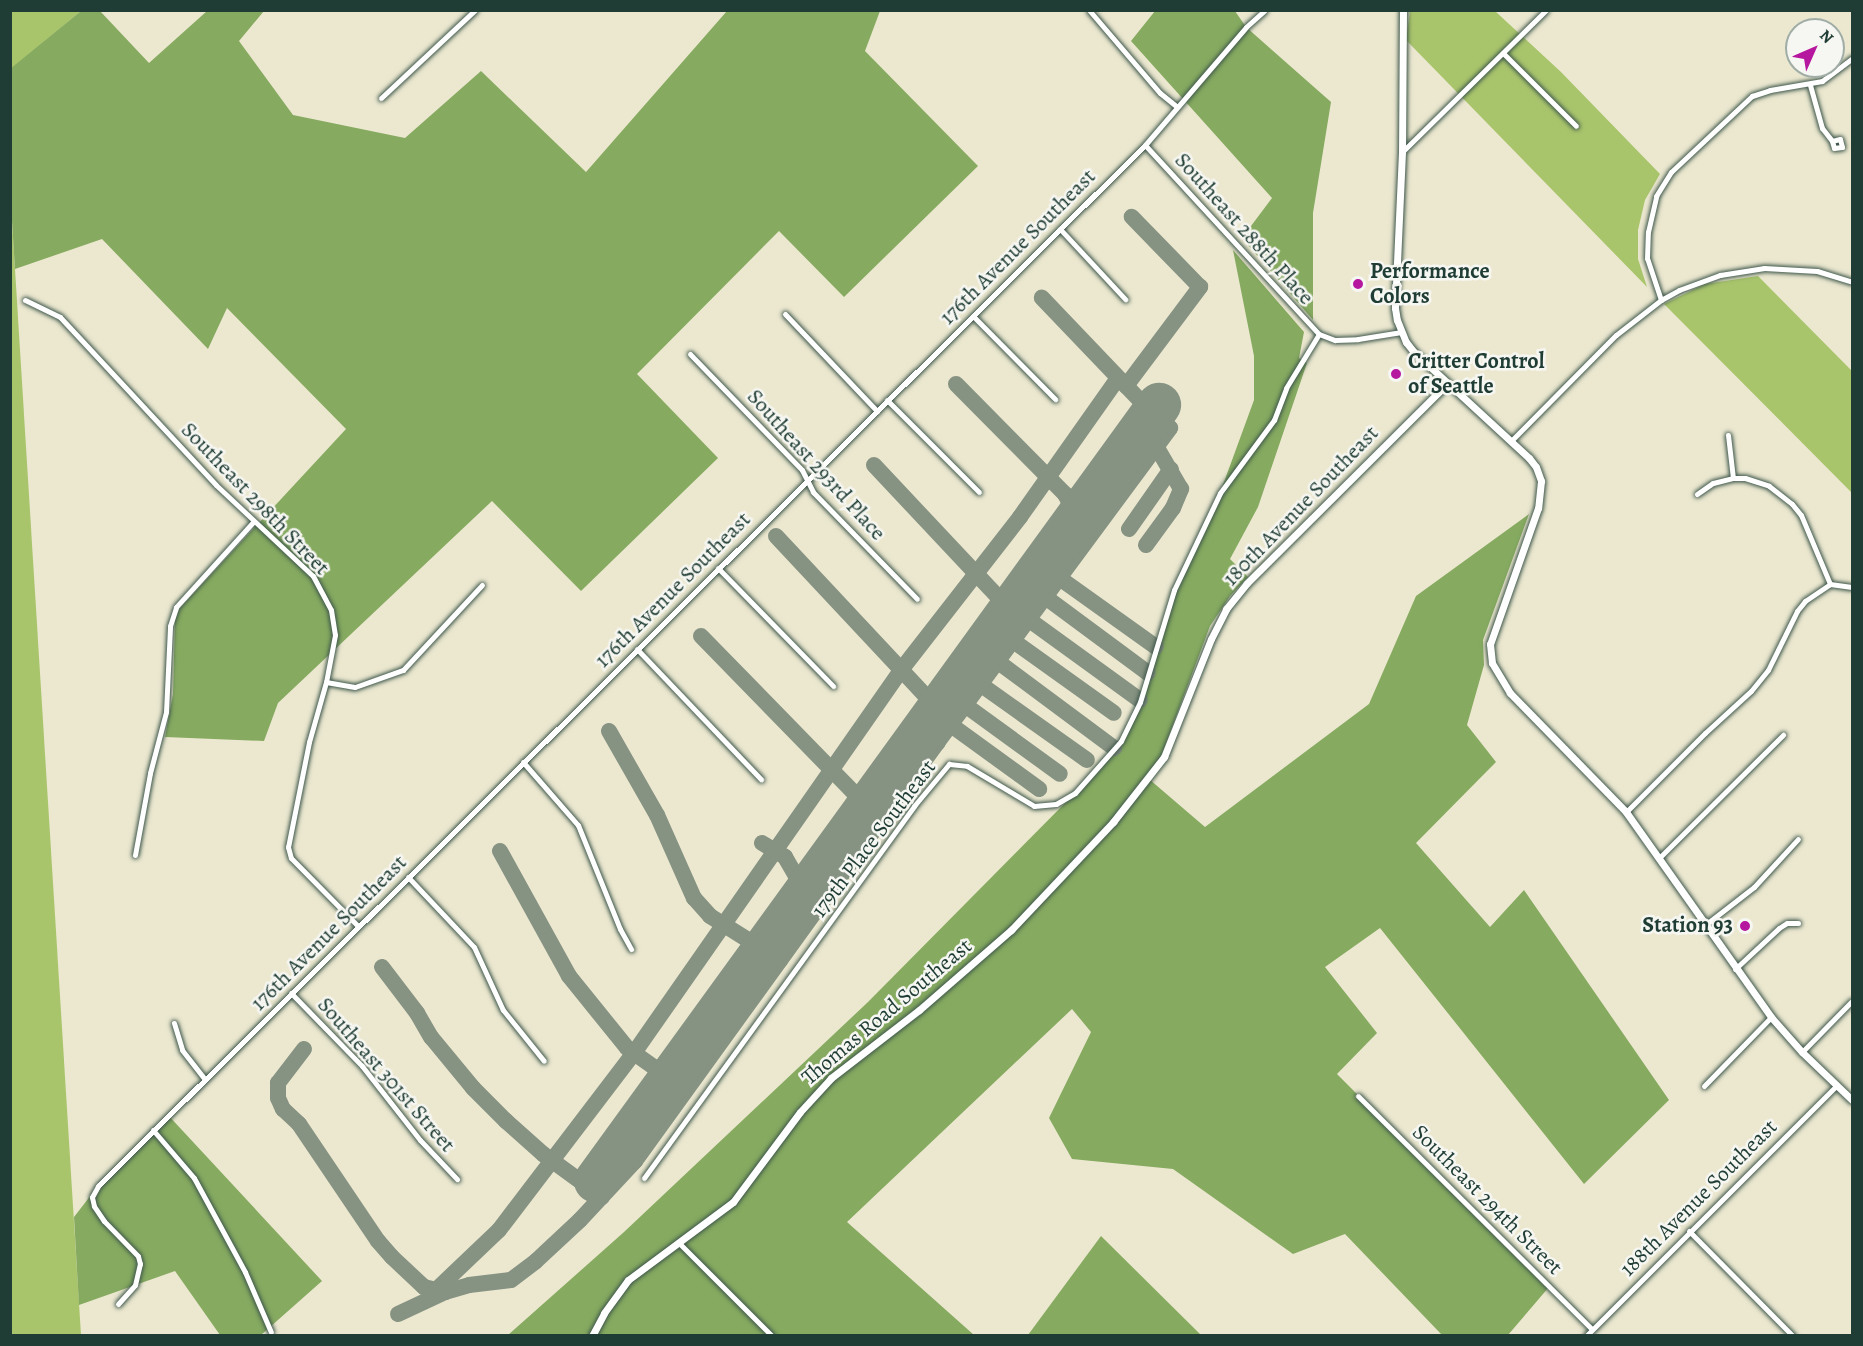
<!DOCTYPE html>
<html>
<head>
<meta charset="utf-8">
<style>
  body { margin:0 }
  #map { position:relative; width:1863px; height:1346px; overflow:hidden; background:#ece8d0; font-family:Alegreya,serif }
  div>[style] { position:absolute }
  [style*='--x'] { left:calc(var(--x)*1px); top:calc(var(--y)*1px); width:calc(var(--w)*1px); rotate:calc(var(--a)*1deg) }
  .green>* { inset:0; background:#a9c56c }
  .forest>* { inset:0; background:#86aa60 }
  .taxiway>* { height:16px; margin:-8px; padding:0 8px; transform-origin:8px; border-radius:8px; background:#869282 }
  .runway>* { height:44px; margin:-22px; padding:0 22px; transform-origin:22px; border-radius:22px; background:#869282 }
  .roads { filter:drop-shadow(0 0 2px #3e574b) drop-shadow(0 0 2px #3e574b) }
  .street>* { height:5px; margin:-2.5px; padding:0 2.5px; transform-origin:2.5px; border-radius:2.5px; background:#fff }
  .secondary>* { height:7px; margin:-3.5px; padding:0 3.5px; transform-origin:3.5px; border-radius:3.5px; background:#fff }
  .dots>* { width:16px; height:16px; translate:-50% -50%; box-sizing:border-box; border:3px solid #f6f6f2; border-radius:50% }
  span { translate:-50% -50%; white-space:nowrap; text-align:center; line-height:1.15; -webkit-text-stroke:5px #f6f6f2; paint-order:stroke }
  .street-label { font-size:22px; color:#1f3d34 }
  .poi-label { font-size:22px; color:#1f3d34; font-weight:700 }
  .left { translate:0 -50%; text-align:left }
  .right { translate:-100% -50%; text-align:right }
  .frame { position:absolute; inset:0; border:12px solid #1f3d34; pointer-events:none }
  .north { position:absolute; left:1785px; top:18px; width:60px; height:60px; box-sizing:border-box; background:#f6f6f2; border:2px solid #a0aca6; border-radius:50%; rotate:45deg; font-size:16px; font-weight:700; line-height:24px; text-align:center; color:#1f3d34 }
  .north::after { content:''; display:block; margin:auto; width:21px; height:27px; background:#b5179e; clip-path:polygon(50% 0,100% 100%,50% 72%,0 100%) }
</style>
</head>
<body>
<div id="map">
  <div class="green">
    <i style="clip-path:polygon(11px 10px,81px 10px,81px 11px,11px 69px)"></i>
    <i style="clip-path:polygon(1410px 11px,1495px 11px,1561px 72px,1660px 174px,1645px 200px,1638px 230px,1638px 259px,1647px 287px,1406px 40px)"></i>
    <i style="clip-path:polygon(10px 190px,15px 269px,81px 1335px,11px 1335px)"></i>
    <i style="clip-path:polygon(1758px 276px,1852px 371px,1852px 493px,1664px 304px,1705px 284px)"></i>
  </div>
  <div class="forest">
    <i style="clip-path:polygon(81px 11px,100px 11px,149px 63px,207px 11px,264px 11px,239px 41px,293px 115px,405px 138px,481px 71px,586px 172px,727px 11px,880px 11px,865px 51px,978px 166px,844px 297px,779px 231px,637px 374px,718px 458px,581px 591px,492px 501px,278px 703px,264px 741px,165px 737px,173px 694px,175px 619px,180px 608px,346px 429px,227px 308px,208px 349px,102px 239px,15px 269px,10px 190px,10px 69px)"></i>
    <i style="clip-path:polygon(1155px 11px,1235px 11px,1246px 27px,1331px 102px,1313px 213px,1313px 320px,1242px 238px,1272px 198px,1131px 41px)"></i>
    <i style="clip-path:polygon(1233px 250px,1304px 332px,1299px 358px,1307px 363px,1258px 507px,1230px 559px,1248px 577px,1230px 596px,1210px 626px,1162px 754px,1149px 779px,1205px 827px,1369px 704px,1416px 596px,1529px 514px,1483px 640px,1484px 665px,1467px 725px,1496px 762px,1416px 843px,1490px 927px,1524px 890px,1669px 1100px,1584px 1184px,1380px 928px,1325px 967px,1377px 1033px,1337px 1074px,1549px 1287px,1508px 1335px,1442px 1335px,1345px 1234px,1293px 1254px,1173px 1169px,1072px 1159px,1049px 1118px,1091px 1032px,1072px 1009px,847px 1222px,974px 1335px,507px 1336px,624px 1232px,868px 1002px,1075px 793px,1121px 741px,1140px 700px,1174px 590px,1220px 493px,1254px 400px,1254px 356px)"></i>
    <i style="clip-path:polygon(168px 1115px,322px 1281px,261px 1335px,220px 1335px,175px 1271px,79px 1305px,74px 1217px,98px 1186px)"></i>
    <i style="clip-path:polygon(1101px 1236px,1201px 1335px,1028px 1335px)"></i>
  </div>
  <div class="taxiway">
    <i style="--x:956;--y:384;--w:155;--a:45.3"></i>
    <i style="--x:1065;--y:494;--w:27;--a:63"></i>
    <i style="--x:1126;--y:386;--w:124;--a:-53.2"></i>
    <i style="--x:1200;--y:287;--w:98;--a:-134.2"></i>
    <i style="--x:874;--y:465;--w:199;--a:46.8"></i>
    <i style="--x:1129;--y:529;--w:73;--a:-55"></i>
    <i style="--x:776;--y:536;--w:237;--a:46.9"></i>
    <i style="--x:1146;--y:545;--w:46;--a:-53.9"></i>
    <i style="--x:1173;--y:508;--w:21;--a:-67"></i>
    <i style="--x:1181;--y:489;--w:50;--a:-120.2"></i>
    <i style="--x:1054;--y:550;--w:19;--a:39"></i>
    <i style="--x:1058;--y:577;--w:120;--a:35.5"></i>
    <i style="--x:1044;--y:596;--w:129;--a:36.5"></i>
    <i style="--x:1028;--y:619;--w:138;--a:35.9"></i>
    <i style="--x:701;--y:636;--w:238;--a:45.7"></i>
    <i style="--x:1012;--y:640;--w:125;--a:35.6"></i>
    <i style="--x:997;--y:661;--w:146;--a:36.6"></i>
    <i style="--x:980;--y:684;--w:131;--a:35.4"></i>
    <i style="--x:965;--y:705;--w:117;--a:36"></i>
    <i style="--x:951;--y:725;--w:109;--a:36"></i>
    <i style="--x:609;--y:731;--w:97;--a:60.3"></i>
    <i style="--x:657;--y:815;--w:91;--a:66"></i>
    <i style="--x:694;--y:898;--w:24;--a:48"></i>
    <i style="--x:710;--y:916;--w:83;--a:32.2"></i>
    <i style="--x:905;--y:753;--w:34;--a:-17"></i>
    <i style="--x:762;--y:843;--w:27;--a:31"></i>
    <i style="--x:785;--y:857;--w:39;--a:60"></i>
    <i style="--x:500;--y:851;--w:143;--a:61.1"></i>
    <i style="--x:569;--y:976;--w:92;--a:51.1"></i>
    <i style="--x:627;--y:1048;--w:72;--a:35.4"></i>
    <i style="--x:382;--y:967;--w:58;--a:52.7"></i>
    <i style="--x:417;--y:1013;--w:28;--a:60"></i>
    <i style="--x:431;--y:1037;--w:66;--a:50.5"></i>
    <i style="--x:473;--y:1088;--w:47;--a:45"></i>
    <i style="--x:506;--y:1121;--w:50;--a:41.7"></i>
    <i style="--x:543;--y:1154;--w:73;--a:36.1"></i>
    <i style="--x:304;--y:1049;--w:43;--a:127.4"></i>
    <i style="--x:278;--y:1083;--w:15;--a:90"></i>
    <i style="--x:278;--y:1098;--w:12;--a:66"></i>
    <i style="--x:283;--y:1109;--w:22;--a:43"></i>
    <i style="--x:299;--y:1124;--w:141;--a:56"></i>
    <i style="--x:378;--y:1241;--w:21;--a:49"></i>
    <i style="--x:392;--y:1257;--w:44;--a:43.2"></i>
    <i style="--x:424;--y:1287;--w:22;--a:13"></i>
    <i style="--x:445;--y:1292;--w:25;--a:-16"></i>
    <i style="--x:469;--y:1285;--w:42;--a:-6.8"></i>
    <i style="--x:511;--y:1280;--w:31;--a:-37"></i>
    <i style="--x:536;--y:1261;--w:60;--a:-43"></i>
    <i style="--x:580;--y:1220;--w:81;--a:-47"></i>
    <i style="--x:618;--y:1150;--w:20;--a:33"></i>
    <i style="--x:635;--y:1161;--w:516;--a:-54.15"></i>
    <i style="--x:937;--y:743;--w:392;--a:-53.5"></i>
    <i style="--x:1170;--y:428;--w:22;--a:-141"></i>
    <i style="--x:1153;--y:414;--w:161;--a:-133.7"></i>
    <i style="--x:436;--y:1290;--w:87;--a:-43.6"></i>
    <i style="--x:499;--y:1230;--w:223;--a:-52.7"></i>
    <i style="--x:634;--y:1053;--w:467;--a:-55.1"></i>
    <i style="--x:901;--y:670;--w:194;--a:-52.1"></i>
    <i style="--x:1020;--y:517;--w:170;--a:-54.8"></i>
    <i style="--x:398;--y:1314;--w:52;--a:-25.1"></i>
  </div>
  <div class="runway">
    <i style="--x:596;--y:1181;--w:959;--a:-54.04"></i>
  </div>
  <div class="roads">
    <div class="street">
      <i style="--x:1089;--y:10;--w:109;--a:49.5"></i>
      <i style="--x:1160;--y:93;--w:21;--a:39"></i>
      <i style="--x:1503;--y:53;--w:103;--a:45"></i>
      <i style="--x:1810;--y:85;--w:45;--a:74.4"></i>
      <i style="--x:1822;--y:128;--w:16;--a:52"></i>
      <i style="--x:1832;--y:141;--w:7;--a:74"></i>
      <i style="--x:1834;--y:148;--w:8;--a:-7"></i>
      <i style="--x:1842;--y:147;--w:8;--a:-104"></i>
      <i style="--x:1840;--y:139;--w:8;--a:166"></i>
      <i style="--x:381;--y:98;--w:129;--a:-43.1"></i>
      <i style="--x:1145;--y:145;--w:257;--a:47.4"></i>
      <i style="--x:1319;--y:334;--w:17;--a:21"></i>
      <i style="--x:1335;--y:340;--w:23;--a:-2"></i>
      <i style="--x:1358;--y:339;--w:44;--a:-9.2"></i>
      <i style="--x:1402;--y:152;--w:202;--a:-44.6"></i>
      <i style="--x:1060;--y:229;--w:96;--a:47.1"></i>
      <i style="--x:25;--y:300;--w:39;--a:26"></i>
      <i style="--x:60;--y:317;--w:229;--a:47.1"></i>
      <i style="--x:216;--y:485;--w:133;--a:43.2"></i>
      <i style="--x:313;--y:576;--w:38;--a:62"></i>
      <i style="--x:331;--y:610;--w:25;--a:81"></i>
      <i style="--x:335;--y:635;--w:48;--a:100.8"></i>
      <i style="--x:326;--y:682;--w:62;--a:105.8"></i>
      <i style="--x:309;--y:742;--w:107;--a:101.3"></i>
      <i style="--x:288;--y:847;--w:11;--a:75"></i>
      <i style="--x:291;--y:858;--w:95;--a:45.4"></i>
      <i style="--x:1661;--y:300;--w:44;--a:-108.4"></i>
      <i style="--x:1647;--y:258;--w:26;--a:-88"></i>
      <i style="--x:1648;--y:232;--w:37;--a:-77"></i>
      <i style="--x:1656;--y:196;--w:28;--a:-58"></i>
      <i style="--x:1671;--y:172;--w:111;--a:-43.2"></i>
      <i style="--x:1752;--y:96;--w:19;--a:-18"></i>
      <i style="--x:1770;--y:90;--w:53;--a:-9.8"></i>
      <i style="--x:1822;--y:81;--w:38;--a:-37"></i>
      <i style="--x:785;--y:314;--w:134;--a:46.5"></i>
      <i style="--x:973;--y:316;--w:117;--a:45.3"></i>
      <i style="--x:690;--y:354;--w:161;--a:46"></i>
      <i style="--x:802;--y:470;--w:25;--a:63"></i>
      <i style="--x:813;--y:492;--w:149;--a:45.8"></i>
      <i style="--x:887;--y:400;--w:130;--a:45"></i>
      <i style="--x:1728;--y:435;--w:43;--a:83.4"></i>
      <i style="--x:1511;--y:441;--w:149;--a:-45.3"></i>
      <i style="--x:1616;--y:335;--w:57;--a:-37.9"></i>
      <i style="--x:1661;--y:300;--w:21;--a:-29"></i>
      <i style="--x:1679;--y:290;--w:44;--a:-20.1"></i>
      <i style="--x:1720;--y:275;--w:45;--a:-9"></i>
      <i style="--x:1764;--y:268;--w:53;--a:3.2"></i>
      <i style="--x:1817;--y:271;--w:37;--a:17"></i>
      <i style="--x:1697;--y:494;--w:19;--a:-35"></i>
      <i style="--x:1713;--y:483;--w:21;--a:-14"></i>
      <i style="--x:1733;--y:478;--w:12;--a:0"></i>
      <i style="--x:1745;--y:478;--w:25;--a:18"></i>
      <i style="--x:1769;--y:486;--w:29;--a:38"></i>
      <i style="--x:1792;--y:504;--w:14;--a:51"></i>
      <i style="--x:1801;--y:515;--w:75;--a:67.2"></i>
      <i style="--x:1830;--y:584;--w:22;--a:8"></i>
      <i style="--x:718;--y:568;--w:165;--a:45.7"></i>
      <i style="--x:637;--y:649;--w:180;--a:46.4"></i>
      <i style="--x:326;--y:682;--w:29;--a:10"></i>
      <i style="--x:355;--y:687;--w:51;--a:-19.5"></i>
      <i style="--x:403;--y:670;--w:116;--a:-47.1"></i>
      <i style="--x:523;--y:762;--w:84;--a:48.9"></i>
      <i style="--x:578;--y:825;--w:112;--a:68"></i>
      <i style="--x:620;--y:929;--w:23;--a:61"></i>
      <i style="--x:1626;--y:812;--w:112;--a:-45"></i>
      <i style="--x:1705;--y:733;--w:62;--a:-42.4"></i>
      <i style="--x:1751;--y:691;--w:27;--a:-51"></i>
      <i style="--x:1768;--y:670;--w:66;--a:-63.8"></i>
      <i style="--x:1797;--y:611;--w:13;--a:-51"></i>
      <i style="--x:1805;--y:601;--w:30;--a:-34"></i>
      <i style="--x:135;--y:855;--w:83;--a:-79.6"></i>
      <i style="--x:150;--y:773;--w:63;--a:-75.3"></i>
      <i style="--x:166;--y:712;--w:86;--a:-87.3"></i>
      <i style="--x:170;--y:626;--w:20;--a:-72"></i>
      <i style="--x:176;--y:607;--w:115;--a:-47.8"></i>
      <i style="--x:1659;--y:858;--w:175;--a:-44.8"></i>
      <i style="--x:408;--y:877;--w:96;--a:46.7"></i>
      <i style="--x:474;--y:947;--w:69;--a:65.3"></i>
      <i style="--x:503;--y:1010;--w:65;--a:51.2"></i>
      <i style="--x:1705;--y:925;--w:62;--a:-37.8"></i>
      <i style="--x:1754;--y:887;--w:65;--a:-47.5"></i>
      <i style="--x:1735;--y:969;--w:60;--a:-43"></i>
      <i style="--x:1779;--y:928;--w:9;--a:-32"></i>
      <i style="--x:1787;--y:923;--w:11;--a:0"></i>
      <i style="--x:291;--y:993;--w:102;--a:45.8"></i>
      <i style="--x:362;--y:1066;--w:94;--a:51.9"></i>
      <i style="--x:420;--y:1140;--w:54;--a:46.5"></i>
      <i style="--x:174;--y:1023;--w:28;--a:73"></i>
      <i style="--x:182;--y:1050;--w:37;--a:52"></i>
      <i style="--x:1802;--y:1052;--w:71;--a:-45.6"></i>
      <i style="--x:1704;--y:1086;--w:96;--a:-45.8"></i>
      <i style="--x:1358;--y:1096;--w:330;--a:44.9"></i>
      <i style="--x:153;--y:1130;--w:63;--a:49.5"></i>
      <i style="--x:194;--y:1178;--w:107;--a:61.5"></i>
      <i style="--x:245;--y:1272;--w:65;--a:66.6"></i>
      <i style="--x:644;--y:1178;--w:460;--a:-54"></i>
      <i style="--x:914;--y:806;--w:55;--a:-50.2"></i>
      <i style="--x:949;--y:764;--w:18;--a:6"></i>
      <i style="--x:967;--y:766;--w:78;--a:30.8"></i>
      <i style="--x:1034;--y:806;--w:22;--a:-5"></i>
      <i style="--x:1056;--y:804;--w:22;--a:-30"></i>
      <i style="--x:1075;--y:793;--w:69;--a:-48.5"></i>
      <i style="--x:1121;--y:741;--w:43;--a:-64"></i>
      <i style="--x:1140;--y:702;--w:117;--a:-73.1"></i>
      <i style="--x:1174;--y:590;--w:107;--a:-64.6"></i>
      <i style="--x:1220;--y:493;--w:91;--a:-53.5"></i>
      <i style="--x:1274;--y:420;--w:34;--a:-69"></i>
      <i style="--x:1286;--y:388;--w:63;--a:-58.6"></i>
      <i style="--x:1689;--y:1231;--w:148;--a:45.3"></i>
      <i style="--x:678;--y:1242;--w:133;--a:45"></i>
      <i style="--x:118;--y:1304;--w:25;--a:-48"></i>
      <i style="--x:135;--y:1285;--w:22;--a:-77"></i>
      <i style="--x:140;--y:1264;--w:8;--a:-104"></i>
      <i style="--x:138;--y:1256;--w:49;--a:-134.2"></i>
      <i style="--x:104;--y:1221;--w:18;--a:-124"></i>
      <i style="--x:94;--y:1206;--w:9;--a:-103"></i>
      <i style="--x:92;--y:1197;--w:13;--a:-61"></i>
      <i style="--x:98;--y:1186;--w:1476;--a:-44.84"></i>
      <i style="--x:1145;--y:145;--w:155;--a:-49.4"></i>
      <i style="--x:1246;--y:27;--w:25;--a:-42"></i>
      <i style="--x:1586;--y:1336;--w:355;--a:-45"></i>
    </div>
    <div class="secondary">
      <i style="--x:1403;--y:10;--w:142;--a:90.4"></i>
      <i style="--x:1402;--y:152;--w:156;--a:92.6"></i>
      <i style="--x:1395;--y:308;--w:12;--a:81"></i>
      <i style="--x:1397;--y:320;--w:24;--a:68"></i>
      <i style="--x:1406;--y:342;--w:11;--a:52"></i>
      <i style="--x:1413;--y:351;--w:158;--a:42.7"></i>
      <i style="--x:1529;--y:458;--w:11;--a:52"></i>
      <i style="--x:1536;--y:467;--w:15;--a:70"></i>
      <i style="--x:1541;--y:481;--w:27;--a:96"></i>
      <i style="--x:1538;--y:508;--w:144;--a:109.4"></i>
      <i style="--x:1490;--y:644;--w:19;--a:84"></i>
      <i style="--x:1492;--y:663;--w:35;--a:59"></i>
      <i style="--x:1510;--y:693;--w:166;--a:45.7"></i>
      <i style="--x:1626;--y:812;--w:251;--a:54.7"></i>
      <i style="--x:1771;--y:1017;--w:47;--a:48.5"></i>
      <i style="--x:1802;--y:1052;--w:69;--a:43.8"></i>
      <i style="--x:592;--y:1336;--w:26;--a:-62"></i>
      <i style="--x:604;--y:1313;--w:41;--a:-54"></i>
      <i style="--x:628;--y:1280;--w:131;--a:-36.6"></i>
      <i style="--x:733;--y:1202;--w:112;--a:-53.3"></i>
      <i style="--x:800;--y:1112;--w:46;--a:-47.6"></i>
      <i style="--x:831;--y:1078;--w:111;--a:-37.7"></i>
      <i style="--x:919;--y:1010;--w:122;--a:-41"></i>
      <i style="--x:1011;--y:930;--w:149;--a:-46.6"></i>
      <i style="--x:1113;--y:822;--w:83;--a:-51.9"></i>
      <i style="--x:1164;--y:757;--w:127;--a:-68.3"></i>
      <i style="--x:1211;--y:639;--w:34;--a:-63"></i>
      <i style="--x:1226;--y:609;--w:33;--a:-51"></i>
      <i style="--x:1247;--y:583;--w:282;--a:-44.9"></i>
    </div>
  </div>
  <div class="dots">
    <i style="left:1358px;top:284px;background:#b5179e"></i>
    <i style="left:1396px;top:374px;background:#b5179e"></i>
    <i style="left:1745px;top:926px;background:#b5179e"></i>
  </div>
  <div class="street-label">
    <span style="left:1244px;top:229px;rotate:48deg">Southeast 288th Place</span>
    <span style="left:1018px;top:247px;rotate:-45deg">176th Avenue Southeast</span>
    <span style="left:816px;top:465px;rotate:48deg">Southeast 293rd Place</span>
    <span style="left:255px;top:499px;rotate:46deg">Southeast 298th Street</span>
    <span style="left:1301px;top:506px;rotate:-46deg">180th Avenue Southeast</span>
    <span style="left:673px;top:590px;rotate:-45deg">176th Avenue Southeast</span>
    <span style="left:874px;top:839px;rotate:-53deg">179th Place Southeast</span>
    <span style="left:329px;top:933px;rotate:-45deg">176th Avenue Southeast</span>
    <span style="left:887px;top:1012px;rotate:-40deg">Thomas Road Southeast</span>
    <span style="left:386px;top:1075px;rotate:49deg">Southeast 301st Street</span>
    <span style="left:1699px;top:1198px;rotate:-45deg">188th Avenue Southeast</span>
    <span style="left:1487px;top:1200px;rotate:45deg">Southeast 294th Street</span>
  </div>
  <div class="poi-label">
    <span class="left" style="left:1370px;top:284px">Performance<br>Colors</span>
    <span class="left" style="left:1408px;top:374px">Critter Control<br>of Seattle</span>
    <span class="right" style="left:1733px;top:926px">Station 93</span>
  </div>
  <div class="frame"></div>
  <div class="north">N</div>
</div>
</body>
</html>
